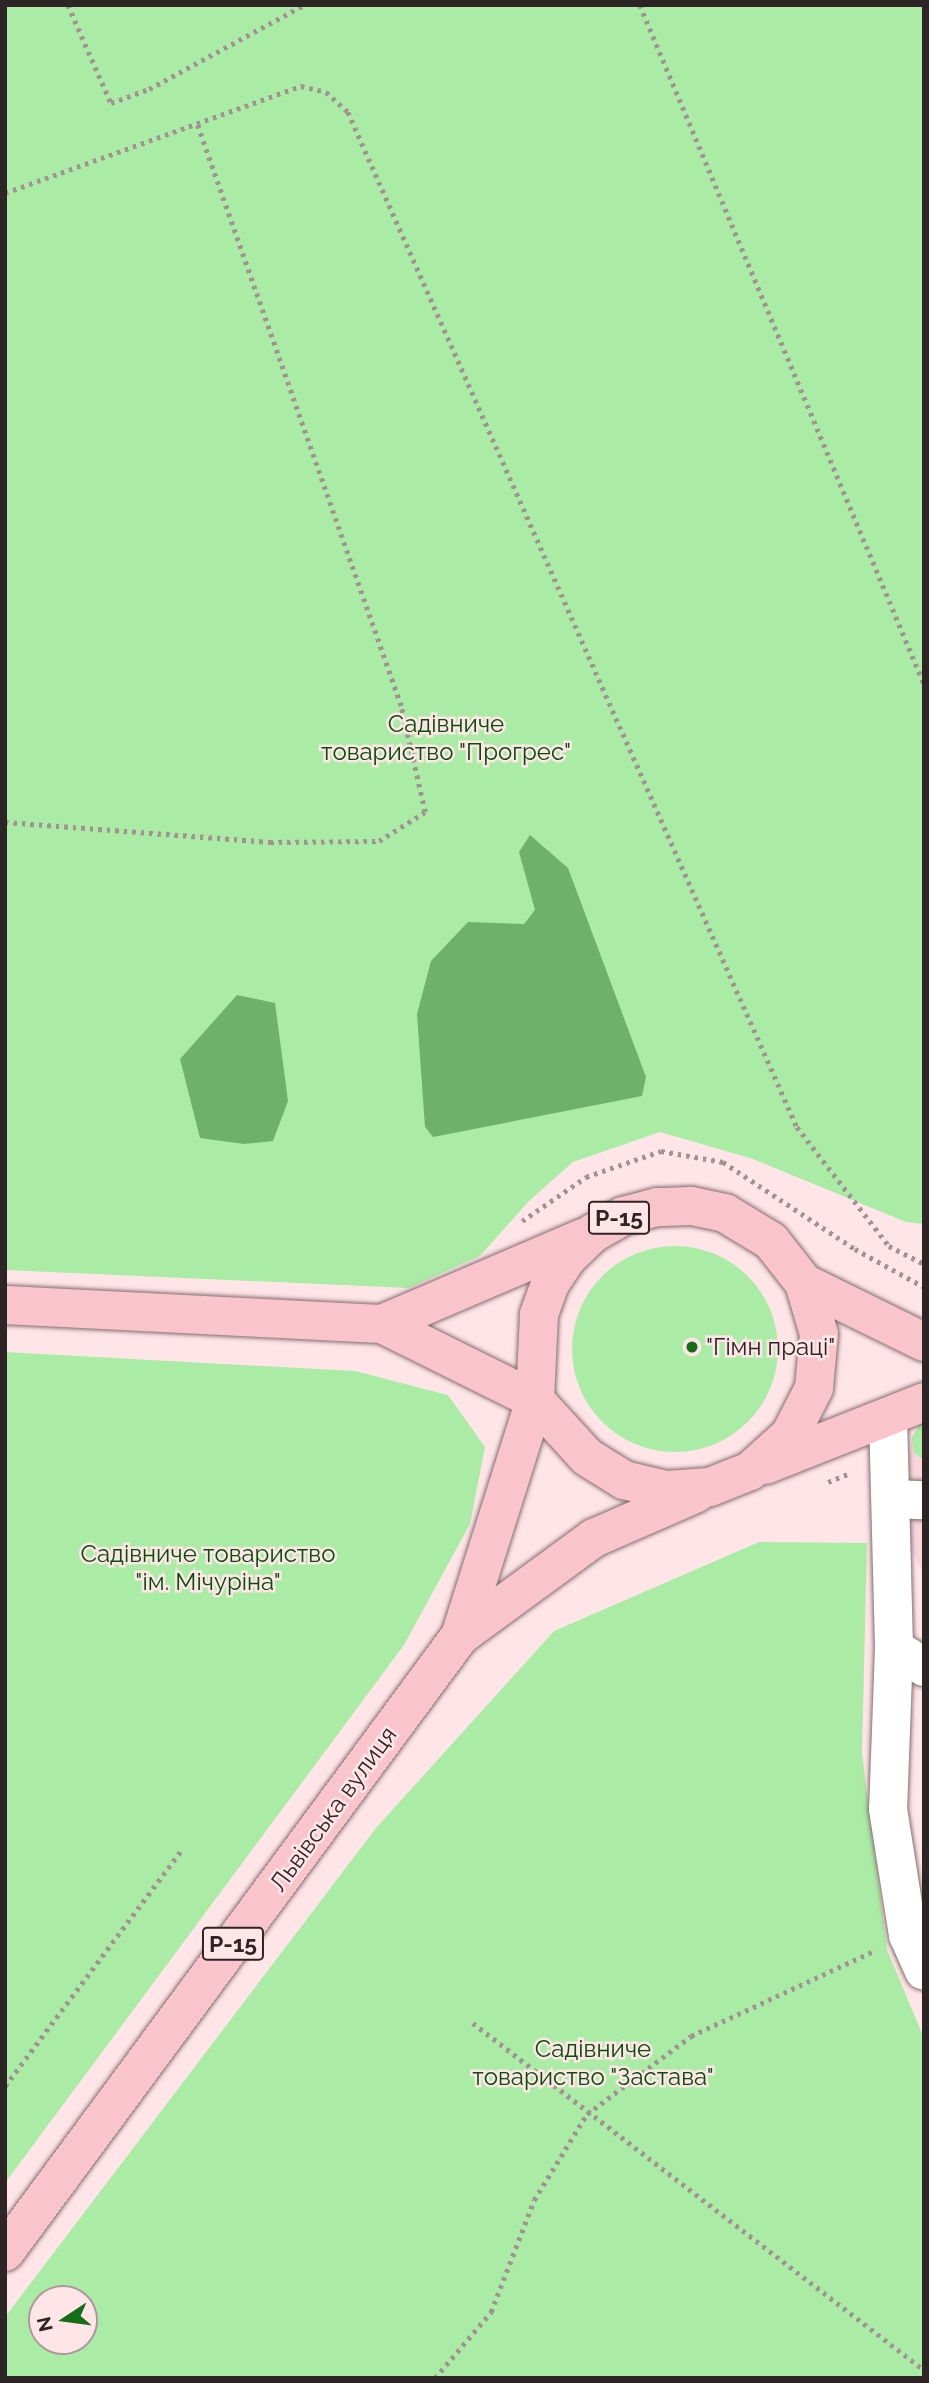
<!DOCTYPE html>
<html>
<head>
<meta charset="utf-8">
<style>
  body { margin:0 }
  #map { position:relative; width:929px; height:2383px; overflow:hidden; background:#ffe5e8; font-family:Raleway,sans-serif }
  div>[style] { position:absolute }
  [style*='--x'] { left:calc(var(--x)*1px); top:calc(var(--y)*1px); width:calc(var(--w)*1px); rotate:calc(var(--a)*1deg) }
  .built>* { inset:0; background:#f8d6da }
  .green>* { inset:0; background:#aaeca5 }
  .round { border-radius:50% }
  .water>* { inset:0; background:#6db16a }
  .path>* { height:4.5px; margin-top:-2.25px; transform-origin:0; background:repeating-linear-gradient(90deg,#a39193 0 3.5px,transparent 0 8.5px) }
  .roads { filter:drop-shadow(0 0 2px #846d70) drop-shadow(0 0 2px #846d70) }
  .minor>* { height:38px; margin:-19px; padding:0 19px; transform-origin:19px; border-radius:19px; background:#fff }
  .major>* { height:38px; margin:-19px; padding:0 19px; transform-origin:19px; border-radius:19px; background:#f9c4cc }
  .dots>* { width:19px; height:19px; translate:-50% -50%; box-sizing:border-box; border:4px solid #ffe5e8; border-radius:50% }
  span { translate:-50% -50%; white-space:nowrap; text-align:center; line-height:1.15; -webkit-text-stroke:5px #ffe5e8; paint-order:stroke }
  .shield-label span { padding:2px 5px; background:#ffe5e8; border:2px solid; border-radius:5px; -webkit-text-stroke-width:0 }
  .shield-label { font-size:23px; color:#2d2425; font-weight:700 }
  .park-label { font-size:24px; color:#055007 }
  .poi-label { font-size:24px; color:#2d2425 }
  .left { translate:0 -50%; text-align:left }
  .street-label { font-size:24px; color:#2d2425 }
  .frame { position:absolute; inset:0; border:7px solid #2d2425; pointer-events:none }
  .north { position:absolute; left:28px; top:2285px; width:70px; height:70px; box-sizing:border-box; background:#ffe5e8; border:2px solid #ab989a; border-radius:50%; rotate:257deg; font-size:19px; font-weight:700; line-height:28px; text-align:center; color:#2d2425 }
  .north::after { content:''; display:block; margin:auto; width:24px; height:32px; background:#156d16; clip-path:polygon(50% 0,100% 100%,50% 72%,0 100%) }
</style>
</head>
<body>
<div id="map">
  <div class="built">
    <i style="clip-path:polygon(924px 1416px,924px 1574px,899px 1529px,912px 1438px)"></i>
  </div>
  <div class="green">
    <i style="clip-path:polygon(5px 5px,924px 5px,924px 1224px,906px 1222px,753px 1159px,660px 1132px,573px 1162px,529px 1201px,480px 1256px,408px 1288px,5px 1270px)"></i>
    <i class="round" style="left:572px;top:1246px;width:206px;height:206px"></i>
    <i style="clip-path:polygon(5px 1352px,355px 1371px,448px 1395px,485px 1447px,470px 1524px,404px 1645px,5px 2183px)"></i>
    <i style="clip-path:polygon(924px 1416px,924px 1460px,914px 1453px,912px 1438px)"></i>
    <i style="clip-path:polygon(evenodd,759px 1542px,867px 1543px,862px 1753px,887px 1950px,924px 2038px,924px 2378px,5px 2378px,5px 2317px,376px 1828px,554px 1631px,759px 1542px,42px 2299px,84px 2299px,84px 2341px,42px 2341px,42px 2299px)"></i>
  </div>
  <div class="water">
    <i style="clip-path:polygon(530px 835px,568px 868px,646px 1077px,642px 1096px,433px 1137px,425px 1127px,417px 1014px,431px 961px,468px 922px,524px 924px,535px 910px,519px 852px)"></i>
    <i style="clip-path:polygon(237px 995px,275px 1003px,288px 1101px,273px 1141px,244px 1144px,200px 1138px,180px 1059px)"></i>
  </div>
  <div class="path">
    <i style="--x:68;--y:5;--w:107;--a:66.3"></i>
    <i style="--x:111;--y:103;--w:40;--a:-20.2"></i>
    <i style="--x:149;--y:89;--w:176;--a:-28.5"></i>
    <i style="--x:640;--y:5;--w:736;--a:67.3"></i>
    <i style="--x:5;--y:193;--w:315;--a:-19.9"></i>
    <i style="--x:301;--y:86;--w:26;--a:13"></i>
    <i style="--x:326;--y:92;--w:30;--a:42"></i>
    <i style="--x:348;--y:112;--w:1110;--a:66.14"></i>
    <i style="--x:797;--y:1127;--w:150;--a:52.3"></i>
    <i style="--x:889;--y:1246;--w:39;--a:27"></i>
    <i style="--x:5;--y:822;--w:266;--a:4.3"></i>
    <i style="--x:270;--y:842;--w:109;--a:-0.5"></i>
    <i style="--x:379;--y:841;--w:54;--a:-32.2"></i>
    <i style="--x:425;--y:812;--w:109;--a:-102.8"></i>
    <i style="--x:401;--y:706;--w:617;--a:-109.32"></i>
    <i style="--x:522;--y:1221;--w:78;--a:-34.5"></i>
    <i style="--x:586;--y:1177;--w:79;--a:-19.1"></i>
    <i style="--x:661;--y:1151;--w:63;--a:10.1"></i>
    <i style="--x:723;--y:1162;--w:158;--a:33.4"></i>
    <i style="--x:855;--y:1249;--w:79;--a:28.8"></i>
    <i style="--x:828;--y:1482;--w:22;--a:-22"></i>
    <i style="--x:473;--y:2023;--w:569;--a:37.57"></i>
    <i style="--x:5;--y:2086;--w:294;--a:-53.2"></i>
    <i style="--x:435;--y:2378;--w:87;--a:-49.7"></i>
    <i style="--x:491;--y:2312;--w:120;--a:-69"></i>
    <i style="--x:534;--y:2200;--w:101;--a:-58.4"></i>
    <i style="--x:587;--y:2114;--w:130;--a:-36.9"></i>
    <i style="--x:691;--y:2036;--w:204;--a:-24.9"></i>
  </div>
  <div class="roads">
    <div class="minor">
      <i style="--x:888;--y:1417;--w:231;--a:88.5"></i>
      <i style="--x:894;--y:1648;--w:161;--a:92.1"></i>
      <i style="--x:888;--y:1809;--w:128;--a:81"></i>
      <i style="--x:908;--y:1935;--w:39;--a:66"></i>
      <i style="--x:891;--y:1499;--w:33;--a:2"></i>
      <i style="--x:894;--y:1648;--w:36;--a:32"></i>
    </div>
    <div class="major">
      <i style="--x:804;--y:1283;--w:134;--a:26.2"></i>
      <i style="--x:5;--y:1305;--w:377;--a:2.9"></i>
      <i style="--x:382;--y:1324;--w:171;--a:26.4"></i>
      <i style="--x:535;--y:1400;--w:77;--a:47.6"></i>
      <i style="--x:587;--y:1457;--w:44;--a:31.9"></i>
      <i style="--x:624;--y:1480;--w:43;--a:13.4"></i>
      <i style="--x:666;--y:1490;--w:44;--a:-3.9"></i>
      <i style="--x:710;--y:1487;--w:43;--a:-21.8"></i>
      <i style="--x:750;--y:1471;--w:54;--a:-42"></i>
      <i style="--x:790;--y:1435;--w:53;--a:-62.9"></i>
      <i style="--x:814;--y:1388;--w:54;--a:-84.7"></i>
      <i style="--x:819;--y:1334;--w:53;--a:-106.4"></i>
      <i style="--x:804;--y:1283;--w:53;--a:-128.2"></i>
      <i style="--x:771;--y:1241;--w:54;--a:-148.7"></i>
      <i style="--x:725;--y:1213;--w:35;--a:-168"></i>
      <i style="--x:691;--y:1206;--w:34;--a:178"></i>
      <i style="--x:657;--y:1207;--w:35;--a:165"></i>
      <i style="--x:623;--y:1216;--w:34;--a:150"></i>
      <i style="--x:593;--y:1233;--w:35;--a:136"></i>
      <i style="--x:568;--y:1257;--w:32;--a:124"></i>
      <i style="--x:550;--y:1284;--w:33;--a:110"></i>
      <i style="--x:539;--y:1315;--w:85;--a:92.7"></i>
      <i style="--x:535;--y:1400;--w:248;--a:107.6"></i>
      <i style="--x:382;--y:1324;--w:219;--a:-23.2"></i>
      <i style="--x:765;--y:1465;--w:171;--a:-21.6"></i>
      <i style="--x:5;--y:2252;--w:766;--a:-53.55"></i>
      <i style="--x:460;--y:1636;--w:166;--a:-36.2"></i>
      <i style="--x:594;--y:1538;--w:112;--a:-23.6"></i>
    </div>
  </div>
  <div class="dots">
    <i style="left:692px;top:1347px;background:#156d16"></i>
  </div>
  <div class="shield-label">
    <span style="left:619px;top:1218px">Р-15</span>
    <span style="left:233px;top:1944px">Р-15</span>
  </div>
  <div class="park-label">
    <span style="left:446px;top:738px">Садівниче<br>товариство "Прогрес"</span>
    <span style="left:208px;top:1568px">Садівниче товариство<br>"ім. Мічуріна"</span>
    <span style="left:593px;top:2063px">Садівниче<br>товариство "Застава"</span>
  </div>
  <div class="poi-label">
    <span class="left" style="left:706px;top:1347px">"Гімн праці"</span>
  </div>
  <div class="street-label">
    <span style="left:333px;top:1809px;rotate:-54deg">Львівська вулиця</span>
  </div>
  <div class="frame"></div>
  <div class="north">N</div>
</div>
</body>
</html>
